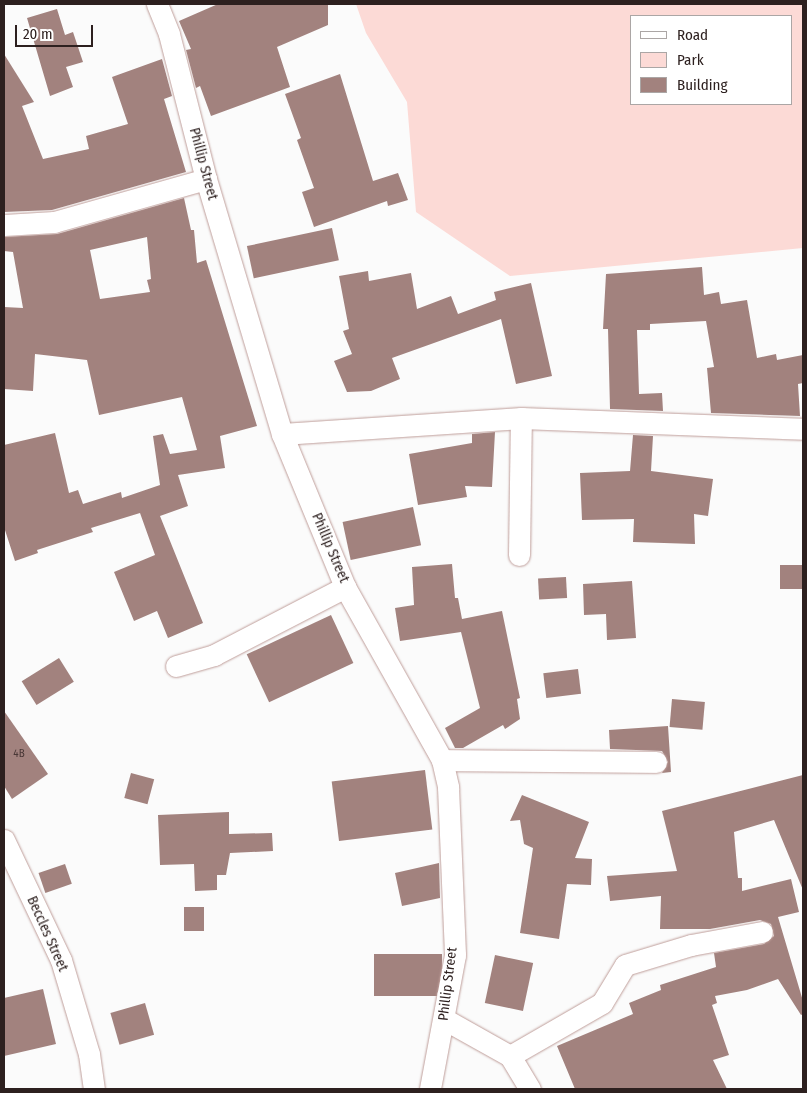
<!DOCTYPE html>
<html>
<head>
<meta charset="utf-8">
<style>
  body { margin:0 }
  #map { position:relative; width:807px; height:1093px; overflow:hidden; background:#fbfbfb; font-family:"Fira Sans Condensed",sans-serif }
  div>[style] { position:absolute }
  [style*='--x'] { left:calc(var(--x)*1px); top:calc(var(--y)*1px); width:calc(var(--w)*1px); rotate:calc(var(--a)*1deg) }
  .green>* { inset:0; background:#fcdad6 }
  .building>* { inset:0; background:#a2827e; transform-origin:0 0 }
  .roads { filter:drop-shadow(0 0 1px #bf9e9a) drop-shadow(0 0 1px #bf9e9a) }
  .street>* { height:21px; margin:-10.5px; padding:0 10.5px; transform-origin:10.5px; border-radius:10.5px; background:#fff }
  span { translate:-50% -50%; white-space:nowrap; text-align:center; line-height:1.15; -webkit-text-stroke:4.5px #fff; paint-order:stroke }
  .number-label { font-size:11px; color:#4a3837 }
  .number-label span { -webkit-text-stroke-width:0 }
  .street-label { font-size:14px; color:#2d201f }
  .frame { position:absolute; inset:0; border:5px solid #2d201f; pointer-events:none }
  .legend { position:absolute; left:630px; top:15px; width:162px; height:90px; box-sizing:border-box; background:#fff; border:1px solid #aba6a5; margin:0; padding:6px 9px; list-style:none; font-size:15px; color:#2d201f }
  .legend li { display:flex; align-items:center; gap:10px; height:25px }
  .legend b { width:25px; border:1px solid #aba6a5 }
  .scale { position:absolute; left:15px; top:25px; width:78px; height:22px; box-sizing:border-box; border:2px solid #2d201f; border-top:0; padding-left:6px; font-size:15px; line-height:18px; white-space:nowrap; color:#2d201f; -webkit-text-stroke:4px #fff; paint-order:stroke }
</style>
</head>
<body>
<div id="map">
  <div class="green">
    <i style="clip-path:polygon(evenodd,356px 4px,803px 4px,803px 248px,510px 276px,416px 212px,407px 102px,366px 33px,356px 4px,631px 16px,791px 16px,791px 104px,631px 104px,631px 16px)"></i>
  </div>
  <div class="building">
    <i style="clip-path:polygon(218px 4px,328px 4px,328px 25px,277px 47px,290px 87px,211px 116px,200px 86px,196px 88px,186px 50px,191px 49px,179px 21px)"></i>
    <i style="clip-path:polygon(57px 9px,65px 35px,73px 32px,83px 62px,66px 67px,73px 87px,50px 96px,27px 18px)"></i>
    <i style="clip-path:polygon(4px 54px,34px 102px,22px 106px,43px 159px,89px 149px,86px 136px,128px 124px,112px 77px,162px 59px,172px 96px,164px 99px,186px 172px,52px 210px,4px 212px)"></i>
    <i style="clip-path:polygon(340px 74px,373px 181px,398px 173px,408px 200px,388px 206px,387px 201px,314px 227px,302px 192px,314px 188px,297px 140px,301px 138px,285px 94px)"></i>
    <i style="clip-path:polygon(evenodd,184px 198px,191px 230px,194px 230px,197px 263px,206px 260px,257px 426px,220px 436px,225px 468px,178px 475px,188px 506px,160px 516px,203px 623px,168px 638px,157px 611px,134px 621px,114px 572px,155px 555px,140px 513px,91px 528px,93px 532px,37px 550px,38px 553px,15px 561px,4px 527px,4px 445px,55px 433px,69px 493px,78px 490px,83px 504px,121px 492px,122px 498px,160px 485px,153px 436px,163px 434px,170px 454px,197px 450px,182px 397px,99px 415px,87px 360px,35px 354px,33px 391px,4px 389px,4px 307px,23px 308px,13px 252px,4px 251px,4px 237px,57px 234px,184px 198px,147px 237px,151px 279px,147px 280px,150px 292px,100px 299px,90px 250px,147px 237px)"></i>
    <i style="left:332px;top:228px;width:33px;height:87px;rotate:78deg"></i>
    <i style="clip-path:polygon(702px 267px,704px 295px,719px 292px,721px 304px,747px 300px,757px 358px,776px 354px,777px 360px,803px 355px,803px 383px,798px 384px,800px 416px,711px 413px,707px 368px,714px 367px,706px 321px,650px 324px,650px 330px,637px 330px,639px 394px,662px 393px,663px 411px,610px 409px,608px 329px,603px 329px,606px 274px)"></i>
    <i style="clip-path:polygon(368px 271px,369px 281px,411px 273px,417px 309px,451px 296px,458px 314px,496px 300px,494px 292px,531px 283px,552px 376px,516px 384px,501px 319px,392px 358px,400px 379px,371px 391px,347px 392px,334px 361px,352px 354px,343px 331px,349px 329px,339px 276px)"></i>
    <i style="clip-path:polygon(495px 432px,492px 487px,465px 486px,467px 497px,418px 505px,409px 454px,472px 443px,472px 434px)"></i>
    <i style="clip-path:polygon(633px 435px,653px 436px,651px 471px,713px 479px,708px 516px,694px 514px,695px 544px,633px 542px,634px 519px,582px 520px,580px 473px,630px 471px)"></i>
    <i style="left:413px;top:507px;width:39px;height:72px;rotate:78deg"></i>
    <i style="clip-path:polygon(452px 564px,455px 598px,458px 598px,462px 619px,502px 611px,520px 698px,517px 699px,520px 719px,505px 729px,503px 725px,463px 748px,455px 748px,445px 728px,480px 708px,461px 632px,400px 641px,395px 608px,414px 605px,412px 567px)"></i>
    <i style="left:803px;top:565px;width:24px;height:23px;rotate:90deg"></i>
    <i style="left:566px;top:577px;width:21px;height:28px;rotate:87deg"></i>
    <i style="clip-path:polygon(632px 581px,636px 638px,607px 640px,606px 614px,584px 615px,583px 584px)"></i>
    <i style="left:331px;top:615px;width:53px;height:93px;rotate:65deg"></i>
    <i style="left:59px;top:658px;width:28px;height:44px;rotate:58deg"></i>
    <i style="left:578px;top:669px;width:25px;height:35px;rotate:83deg"></i>
    <i style="left:672px;top:699px;width:33px;height:28px;rotate:5deg"></i>
    <i style="clip-path:polygon(4px 711px,48px 774px,12px 799px,4px 786px)"></i>
    <i style="clip-path:polygon(668px 726px,671px 772px,662px 773px,668px 762px,662px 751px,610px 749px,609px 730px)"></i>
    <i style="left:425px;top:770px;width:60px;height:94px;rotate:83deg"></i>
    <i style="left:131px;top:773px;width:24px;height:26px;rotate:15deg"></i>
    <i style="clip-path:polygon(803px 775px,803px 890px,774px 820px,734px 832px,738px 878px,742px 878px,742px 891px,791px 879px,799px 912px,778px 917px,803px 1001px,803px 1014px,801px 1015px,778px 979px,747px 990px,715px 996px,717px 1003px,712px 1005px,729px 1055px,713px 1060px,727px 1089px,575px 1089px,557px 1046px,633px 1014px,629px 1003px,661px 990px,660px 985px,716px 967px,714px 953px,764px 944px,774px 936px,771px 924px,760px 920px,710px 929px,660px 929px,661px 896px,610px 901px,607px 876px,677px 871px,662px 811px)"></i>
    <i style="clip-path:polygon(522px 795px,589px 822px,575px 858px,592px 859px,591px 885px,567px 884px,559px 939px,520px 933px,533px 848px,524px 844px,520px 820px,510px 821px)"></i>
    <i style="clip-path:polygon(229px 812px,229px 834px,272px 833px,273px 851px,230px 853px,226px 875px,217px 875px,217px 890px,195px 891px,194px 864px,160px 865px,158px 815px)"></i>
    <i style="clip-path:polygon(439px 863px,440px 898px,402px 906px,395px 873px)"></i>
    <i style="left:65px;top:864px;width:21px;height:28px;rotate:71deg"></i>
    <i style="left:204px;top:907px;width:24px;height:20px;rotate:90deg"></i>
    <i style="left:374px;top:954px;width:68px;height:42px"></i>
    <i style="left:495px;top:955px;width:39px;height:49px;rotate:12deg"></i>
    <i style="clip-path:polygon(43px 989px,56px 1044px,4px 1056px,4px 998px)"></i>
    <i style="left:145px;top:1003px;width:33px;height:36px;rotate:74deg"></i>
  </div>
  <div class="roads">
    <div class="street">
      <i style="--x:157;--y:4;--w:32;--a:68"></i>
      <i style="--x:169;--y:34;--w:150;--a:75.7"></i>
      <i style="--x:206;--y:179;--w:266;--a:73.4"></i>
      <i style="--x:282;--y:434;--w:165;--a:67.6"></i>
      <i style="--x:345;--y:587;--w:198;--a:60.7"></i>
      <i style="--x:442;--y:760;--w:28;--a:77"></i>
      <i style="--x:448;--y:787;--w:168;--a:87.6"></i>
      <i style="--x:455;--y:955;--w:136;--a:100.6"></i>
      <i style="--x:4;--y:225;--w:50;--a:-3.4"></i>
      <i style="--x:54;--y:222;--w:158;--a:-15.8"></i>
      <i style="--x:282;--y:434;--w:240;--a:-3.8"></i>
      <i style="--x:521;--y:418;--w:282;--a:2.2"></i>
      <i style="--x:519;--y:555;--w:137;--a:-89.2"></i>
      <i style="--x:176;--y:666;--w:40;--a:-16"></i>
      <i style="--x:214;--y:655;--w:148;--a:-27.4"></i>
      <i style="--x:442;--y:760;--w:214;--a:0.5"></i>
      <i style="--x:4;--y:840;--w:133;--a:64.6"></i>
      <i style="--x:61;--y:960;--w:98;--a:73.4"></i>
      <i style="--x:89;--y:1054;--w:35;--a:82"></i>
      <i style="--x:444;--y:1019;--w:76;--a:29.3"></i>
      <i style="--x:510;--y:1056;--w:39;--a:59"></i>
      <i style="--x:510;--y:1056;--w:106;--a:-29.9"></i>
      <i style="--x:602;--y:1003;--w:44;--a:-58.8"></i>
      <i style="--x:625;--y:965;--w:69;--a:-16.9"></i>
      <i style="--x:691;--y:945;--w:72;--a:-10.4"></i>
    </div>
  </div>
  <div class="number-label">
    <span style="left:19px;top:754px">4B</span>
  </div>
  <div class="street-label">
    <span style="left:203px;top:164px;rotate:75deg">Phillip Street</span>
    <span style="left:330px;top:548px;rotate:67deg">Phillip Street</span>
    <span style="left:47px;top:934px;rotate:66deg">Beccles Street</span>
    <span style="left:448px;top:984px;rotate:-83deg">Phillip Street</span>
  </div>
  <div class="frame"></div>
  <ul class="legend">
  <li><b style="height:6px;background:#fff"></b>Road</li>
  <li><b style="height:14px;background:#fcdad6"></b>Park</li>
  <li><b style="height:14px;background:#a2827e"></b>Building</li>
  </ul>
  <div class="scale">20 m</div>
</div>
</body>
</html>
